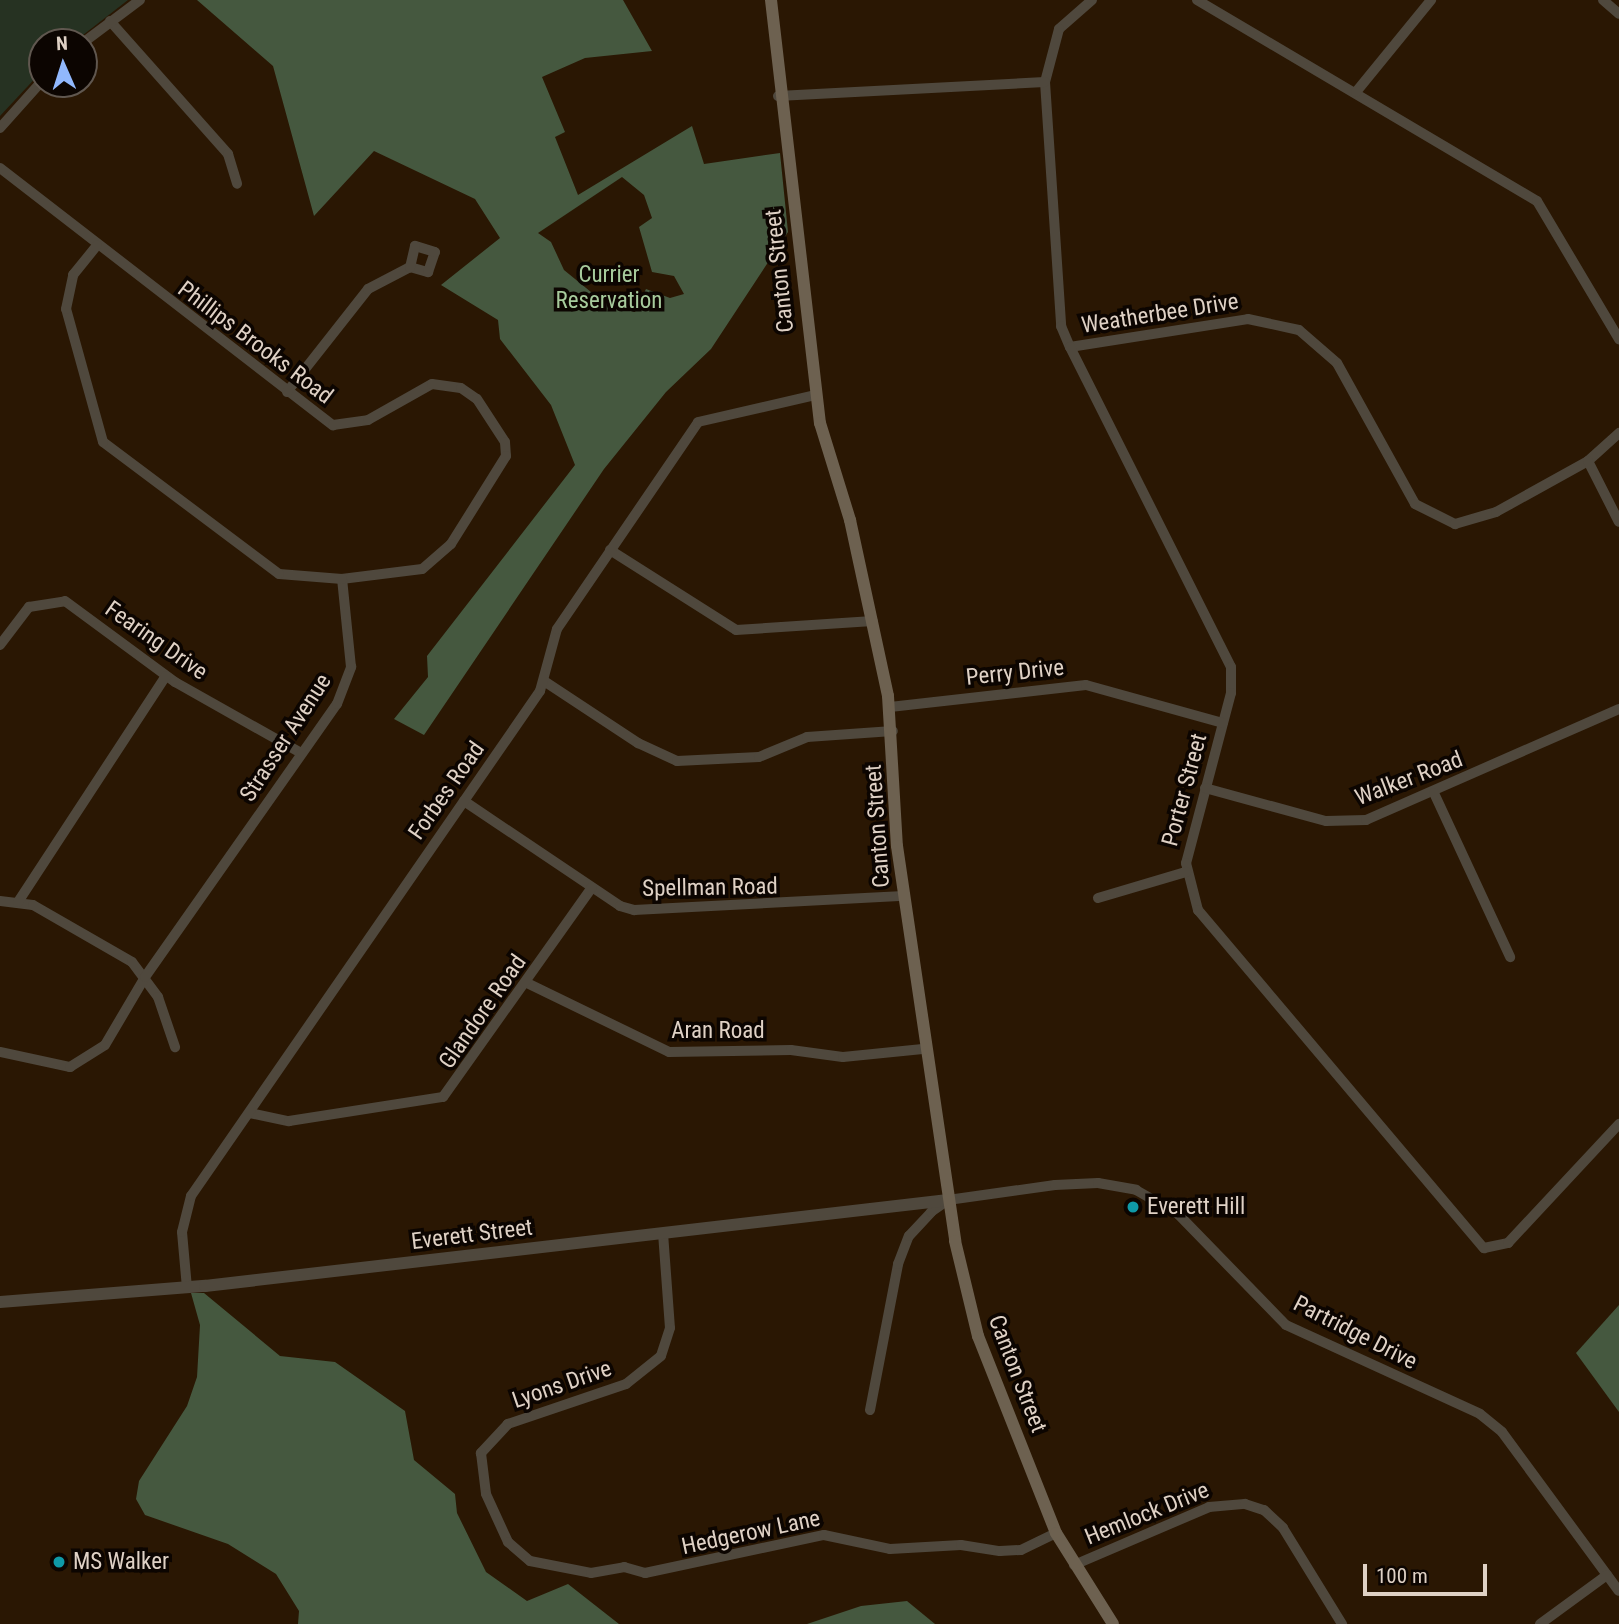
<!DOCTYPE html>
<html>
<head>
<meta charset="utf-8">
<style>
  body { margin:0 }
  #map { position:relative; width:1619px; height:1624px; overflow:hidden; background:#2a1703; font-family:"Roboto Condensed",sans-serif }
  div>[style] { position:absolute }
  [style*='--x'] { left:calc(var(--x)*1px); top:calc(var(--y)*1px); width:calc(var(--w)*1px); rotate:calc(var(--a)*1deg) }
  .green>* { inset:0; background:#263222 }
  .forest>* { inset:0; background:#45583f }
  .minor>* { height:10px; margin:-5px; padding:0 5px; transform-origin:5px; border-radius:5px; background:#4f483d }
  .tertiary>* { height:12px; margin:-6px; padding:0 6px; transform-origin:6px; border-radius:6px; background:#4f483d }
  .secondary>* { height:12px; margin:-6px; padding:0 6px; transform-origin:6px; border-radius:6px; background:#6d6150 }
  .dots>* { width:19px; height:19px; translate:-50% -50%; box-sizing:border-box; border:4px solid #0c0501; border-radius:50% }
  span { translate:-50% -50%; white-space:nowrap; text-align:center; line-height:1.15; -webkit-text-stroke:7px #0c0501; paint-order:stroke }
  .street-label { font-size:23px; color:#dfd1c5 }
  .park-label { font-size:23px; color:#a7cb9c }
  .poi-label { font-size:23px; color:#dfd1c5 }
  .left { translate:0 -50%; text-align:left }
  .north { position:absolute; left:28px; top:28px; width:70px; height:70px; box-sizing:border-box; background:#0c0501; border:2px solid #60574f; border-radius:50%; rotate:357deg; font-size:19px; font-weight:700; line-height:28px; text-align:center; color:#dfd1c5 }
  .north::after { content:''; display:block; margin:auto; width:24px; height:32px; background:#91b8fd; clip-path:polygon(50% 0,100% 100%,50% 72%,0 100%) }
  .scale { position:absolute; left:1363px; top:1564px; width:124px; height:32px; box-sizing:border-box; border:4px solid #dfd1c5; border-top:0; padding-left:9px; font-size:21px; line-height:24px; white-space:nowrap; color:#dfd1c5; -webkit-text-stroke:5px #0c0501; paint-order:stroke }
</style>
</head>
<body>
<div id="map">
  <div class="green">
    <i style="clip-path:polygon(0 0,128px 0,74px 42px,42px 42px,42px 71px,0 116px)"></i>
  </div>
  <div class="forest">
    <i style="clip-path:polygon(evenodd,197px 0,623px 0,652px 51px,585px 58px,542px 77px,565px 132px,555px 137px,578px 195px,692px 126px,704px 164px,780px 153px,788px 232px,711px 349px,666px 392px,604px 469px,424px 735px,394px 719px,428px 677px,427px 656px,575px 465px,551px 405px,500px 339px,498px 320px,441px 285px,500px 238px,475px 199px,374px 151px,314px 216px,273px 66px,197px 0,622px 177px,644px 195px,652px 218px,639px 227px,652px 272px,674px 276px,684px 294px,670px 298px,646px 289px,635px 312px,602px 301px,564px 270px,551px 242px,538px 233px,622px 177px)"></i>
    <i style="clip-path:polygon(191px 1293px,204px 1293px,280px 1356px,335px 1362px,405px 1411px,414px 1460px,455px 1494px,457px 1513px,486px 1572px,527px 1601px,568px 1584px,619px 1624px,298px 1624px,299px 1611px,276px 1574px,228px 1544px,145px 1515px,136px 1499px,139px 1481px,187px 1406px,197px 1377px,200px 1325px)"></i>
    <i style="clip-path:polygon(1619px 1305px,1619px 1412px,1576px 1353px)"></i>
    <i style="clip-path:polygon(907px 1601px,935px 1624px,807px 1624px,861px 1606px)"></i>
  </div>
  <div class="minor">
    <i style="--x:1092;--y:0;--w:44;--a:138.7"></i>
    <i style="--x:1059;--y:29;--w:55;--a:104.8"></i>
    <i style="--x:1045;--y:82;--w:245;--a:86.2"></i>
    <i style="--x:1061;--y:326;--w:23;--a:67"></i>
    <i style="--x:1070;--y:347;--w:180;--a:-8.9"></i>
    <i style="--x:1248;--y:319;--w:52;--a:12.2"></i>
    <i style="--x:1299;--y:330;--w:50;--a:41"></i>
    <i style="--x:1337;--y:363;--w:161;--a:61"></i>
    <i style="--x:1415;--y:504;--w:45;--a:26.6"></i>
    <i style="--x:1455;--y:524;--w:43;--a:-16.3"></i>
    <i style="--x:1496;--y:512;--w:105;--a:-29"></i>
    <i style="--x:1588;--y:461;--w:42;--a:-42.1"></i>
    <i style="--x:1197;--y:0;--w:395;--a:30.6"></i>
    <i style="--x:1537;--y:201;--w:161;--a:59.3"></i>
    <i style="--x:1603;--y:0;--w:21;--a:41"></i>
    <i style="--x:110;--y:21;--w:178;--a:48.4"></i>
    <i style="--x:228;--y:154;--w:31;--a:73"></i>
    <i style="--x:84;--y:42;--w:70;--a:-36.9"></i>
    <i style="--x:1356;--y:92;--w:119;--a:-50.8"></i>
    <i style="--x:778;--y:96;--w:267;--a:-3"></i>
    <i style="--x:0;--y:128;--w:63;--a:-48.2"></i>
    <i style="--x:0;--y:168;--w:421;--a:37.7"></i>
    <i style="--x:333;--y:425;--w:35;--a:-8"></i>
    <i style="--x:368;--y:420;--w:73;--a:-29.4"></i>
    <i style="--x:432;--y:384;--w:29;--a:8"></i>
    <i style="--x:461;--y:388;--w:19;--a:35"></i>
    <i style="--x:477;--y:399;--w:51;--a:56.9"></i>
    <i style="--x:505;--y:442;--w:14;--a:86"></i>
    <i style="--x:506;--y:456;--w:104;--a:122"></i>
    <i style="--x:451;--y:544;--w:38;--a:139"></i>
    <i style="--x:422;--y:569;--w:81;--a:172.9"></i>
    <i style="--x:1070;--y:347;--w:358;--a:63.3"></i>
    <i style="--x:1231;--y:667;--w:26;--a:90"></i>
    <i style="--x:1231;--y:693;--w:176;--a:104.8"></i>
    <i style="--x:1186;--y:863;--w:49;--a:75.7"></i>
    <i style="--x:1198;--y:910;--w:443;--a:49.8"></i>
    <i style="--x:1484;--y:1248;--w:25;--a:-12"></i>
    <i style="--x:1508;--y:1243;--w:163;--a:-47"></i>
    <i style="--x:287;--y:392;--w:131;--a:-51.8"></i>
    <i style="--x:368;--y:289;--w:47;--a:-27.6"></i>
    <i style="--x:410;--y:267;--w:19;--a:16"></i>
    <i style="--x:428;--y:272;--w:21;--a:-71"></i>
    <i style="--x:435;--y:252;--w:21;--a:-163"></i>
    <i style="--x:415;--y:246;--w:22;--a:103"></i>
    <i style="--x:1588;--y:461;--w:68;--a:63.1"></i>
    <i style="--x:610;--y:550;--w:149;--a:32.4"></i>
    <i style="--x:736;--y:630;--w:137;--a:-3.8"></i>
    <i style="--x:0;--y:645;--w:48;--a:-52.7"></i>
    <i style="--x:29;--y:607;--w:36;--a:-9"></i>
    <i style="--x:65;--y:601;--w:137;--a:36.4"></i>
    <i style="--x:175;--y:682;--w:145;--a:29.4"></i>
    <i style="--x:544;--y:681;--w:113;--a:33.4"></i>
    <i style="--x:638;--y:743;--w:43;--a:24.8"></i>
    <i style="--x:677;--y:761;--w:82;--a:-2.8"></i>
    <i style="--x:759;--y:757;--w:52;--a:-22.6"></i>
    <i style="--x:807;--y:737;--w:86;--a:-4"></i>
    <i style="--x:890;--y:707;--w:197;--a:-6.4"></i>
    <i style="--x:1086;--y:685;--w:142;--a:15.5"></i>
    <i style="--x:1205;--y:788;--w:125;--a:15.3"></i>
    <i style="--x:1326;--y:821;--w:40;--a:-1.4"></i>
    <i style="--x:1366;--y:820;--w:276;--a:-23.7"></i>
    <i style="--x:1434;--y:793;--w:181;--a:65.1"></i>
    <i style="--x:464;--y:801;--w:188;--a:33.9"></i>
    <i style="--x:620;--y:906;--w:15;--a:16"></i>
    <i style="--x:634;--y:910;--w:270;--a:-3"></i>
    <i style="--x:1098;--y:898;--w:92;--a:-16.5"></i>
    <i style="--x:0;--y:901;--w:33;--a:7"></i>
    <i style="--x:33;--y:905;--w:114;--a:29.9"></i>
    <i style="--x:132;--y:962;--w:44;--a:53.4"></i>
    <i style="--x:158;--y:997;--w:53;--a:71.2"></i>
    <i style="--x:18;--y:902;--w:270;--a:-56.8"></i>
    <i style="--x:527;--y:983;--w:158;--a:25.9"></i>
    <i style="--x:669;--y:1052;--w:122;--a:-0.9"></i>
    <i style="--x:791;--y:1050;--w:52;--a:7.7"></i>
    <i style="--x:843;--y:1057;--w:80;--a:-5.7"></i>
    <i style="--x:0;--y:1052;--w:72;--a:12.1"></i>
    <i style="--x:70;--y:1067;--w:41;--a:-32.2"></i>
    <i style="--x:105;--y:1045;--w:79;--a:-59.5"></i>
    <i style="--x:145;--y:977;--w:334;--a:-54.9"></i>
    <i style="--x:337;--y:704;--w:40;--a:-69"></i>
    <i style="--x:351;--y:667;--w:88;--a:-95.8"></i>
    <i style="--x:342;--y:579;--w:63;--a:-175.5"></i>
    <i style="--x:279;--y:574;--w:220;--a:-143.1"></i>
    <i style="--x:103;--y:442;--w:138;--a:-105.5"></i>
    <i style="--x:66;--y:309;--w:35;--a:-78"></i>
    <i style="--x:73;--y:275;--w:38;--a:-51"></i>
    <i style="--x:250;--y:1113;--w:40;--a:12"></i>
    <i style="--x:289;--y:1121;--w:156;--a:-8.9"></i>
    <i style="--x:443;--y:1097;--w:257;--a:-54.6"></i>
    <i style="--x:663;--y:1233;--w:95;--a:85.8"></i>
    <i style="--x:670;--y:1328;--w:29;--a:108"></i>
    <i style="--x:661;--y:1356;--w:45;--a:141.3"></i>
    <i style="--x:626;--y:1384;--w:125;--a:161.3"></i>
    <i style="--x:508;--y:1424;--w:40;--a:133"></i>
    <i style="--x:481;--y:1453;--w:41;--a:83"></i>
    <i style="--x:486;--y:1494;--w:53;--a:65.4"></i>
    <i style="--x:508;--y:1542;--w:29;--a:41"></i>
    <i style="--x:530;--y:1561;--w:62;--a:11.1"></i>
    <i style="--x:591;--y:1573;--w:34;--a:-10"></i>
    <i style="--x:624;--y:1567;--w:22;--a:16"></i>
    <i style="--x:645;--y:1573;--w:183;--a:-12"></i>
    <i style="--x:824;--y:1535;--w:67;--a:12"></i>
    <i style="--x:890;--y:1549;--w:71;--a:-3.2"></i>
    <i style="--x:961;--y:1545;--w:39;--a:9"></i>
    <i style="--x:1000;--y:1551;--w:21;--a:-3"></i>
    <i style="--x:1021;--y:1550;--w:39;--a:-26"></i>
    <i style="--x:187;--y:1288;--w:56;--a:-95.1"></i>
    <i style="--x:182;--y:1232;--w:37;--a:-76"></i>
    <i style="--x:191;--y:1196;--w:614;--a:-55.35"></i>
    <i style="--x:540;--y:691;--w:64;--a:-74.7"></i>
    <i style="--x:557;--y:629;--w:250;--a:-55.7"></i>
    <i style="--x:698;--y:422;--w:121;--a:-12.9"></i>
    <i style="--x:870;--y:1410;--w:149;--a:-79.1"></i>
    <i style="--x:898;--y:1264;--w:30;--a:-69"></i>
    <i style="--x:909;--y:1236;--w:33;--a:-47"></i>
    <i style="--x:931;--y:1212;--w:21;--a:-35"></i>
    <i style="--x:948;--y:1200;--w:108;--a:-8"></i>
    <i style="--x:1055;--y:1185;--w:43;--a:-2.7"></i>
    <i style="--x:1098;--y:1183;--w:39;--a:10"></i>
    <i style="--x:1136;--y:1190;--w:48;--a:29.7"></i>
    <i style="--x:1178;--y:1214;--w:155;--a:45.8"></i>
    <i style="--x:1286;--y:1325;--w:213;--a:24.6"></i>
    <i style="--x:1480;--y:1414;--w:28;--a:39"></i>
    <i style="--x:1502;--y:1432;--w:197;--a:53.7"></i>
    <i style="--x:1074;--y:1565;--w:147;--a:-23.2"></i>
    <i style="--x:1209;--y:1507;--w:36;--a:-5"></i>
    <i style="--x:1245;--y:1504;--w:20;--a:18"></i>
    <i style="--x:1264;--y:1510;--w:26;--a:43"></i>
    <i style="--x:1283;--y:1528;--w:113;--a:58.4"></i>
    <i style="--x:1540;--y:1624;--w:83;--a:-36.2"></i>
  </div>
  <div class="tertiary">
    <i style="--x:0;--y:1302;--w:206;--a:-4.5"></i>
    <i style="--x:205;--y:1286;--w:748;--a:-6.6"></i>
  </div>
  <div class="secondary">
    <i style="--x:771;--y:0;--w:426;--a:83.4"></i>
    <i style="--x:820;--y:423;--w:102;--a:72.8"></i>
    <i style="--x:850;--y:520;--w:180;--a:77.8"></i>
    <i style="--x:888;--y:696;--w:150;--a:86.6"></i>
    <i style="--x:897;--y:846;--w:399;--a:81.6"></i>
    <i style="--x:955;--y:1241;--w:98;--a:76.4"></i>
    <i style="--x:978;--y:1336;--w:212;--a:68.4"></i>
    <i style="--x:1056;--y:1533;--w:107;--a:57.9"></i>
  </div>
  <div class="dots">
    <i style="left:1133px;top:1207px;background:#0f9aa8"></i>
    <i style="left:59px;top:1562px;background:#0f9aa8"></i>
  </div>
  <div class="street-label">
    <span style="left:780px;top:271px;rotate:-96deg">Canton Street</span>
    <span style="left:1160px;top:314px;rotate:-9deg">Weatherbee Drive</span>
    <span style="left:255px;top:343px;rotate:37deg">Phillips Brooks Road</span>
    <span style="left:156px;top:641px;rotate:35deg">Fearing Drive</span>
    <span style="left:1015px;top:673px;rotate:-6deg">Perry Drive</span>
    <span style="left:286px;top:738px;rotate:-57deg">Strasser Avenue</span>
    <span style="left:1409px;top:779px;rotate:-21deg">Walker Road</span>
    <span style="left:1185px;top:790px;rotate:-75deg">Porter Street</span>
    <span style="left:447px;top:791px;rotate:-55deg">Forbes Road</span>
    <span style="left:878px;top:826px;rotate:-94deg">Canton Street</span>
    <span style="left:710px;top:888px;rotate:-1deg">Spellman Road</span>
    <span style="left:483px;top:1012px;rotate:-55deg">Glandore Road</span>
    <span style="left:718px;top:1031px">Aran Road</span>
    <span style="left:472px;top:1235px;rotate:-7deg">Everett Street</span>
    <span style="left:1355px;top:1333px;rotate:27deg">Partridge Drive</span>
    <span style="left:1017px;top:1374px;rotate:69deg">Canton Street</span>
    <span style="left:562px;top:1385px;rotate:-19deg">Lyons Drive</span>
    <span style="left:1147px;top:1514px;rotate:-22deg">Hemlock Drive</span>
    <span style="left:751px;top:1533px;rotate:-12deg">Hedgerow Lane</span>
  </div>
  <div class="park-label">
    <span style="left:609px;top:288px">Currier<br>Reservation</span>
  </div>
  <div class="poi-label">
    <span class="left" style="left:1147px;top:1207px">Everett Hill</span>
    <span class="left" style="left:73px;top:1562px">MS Walker</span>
  </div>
  <div class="north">N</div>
  <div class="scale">100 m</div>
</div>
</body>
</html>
